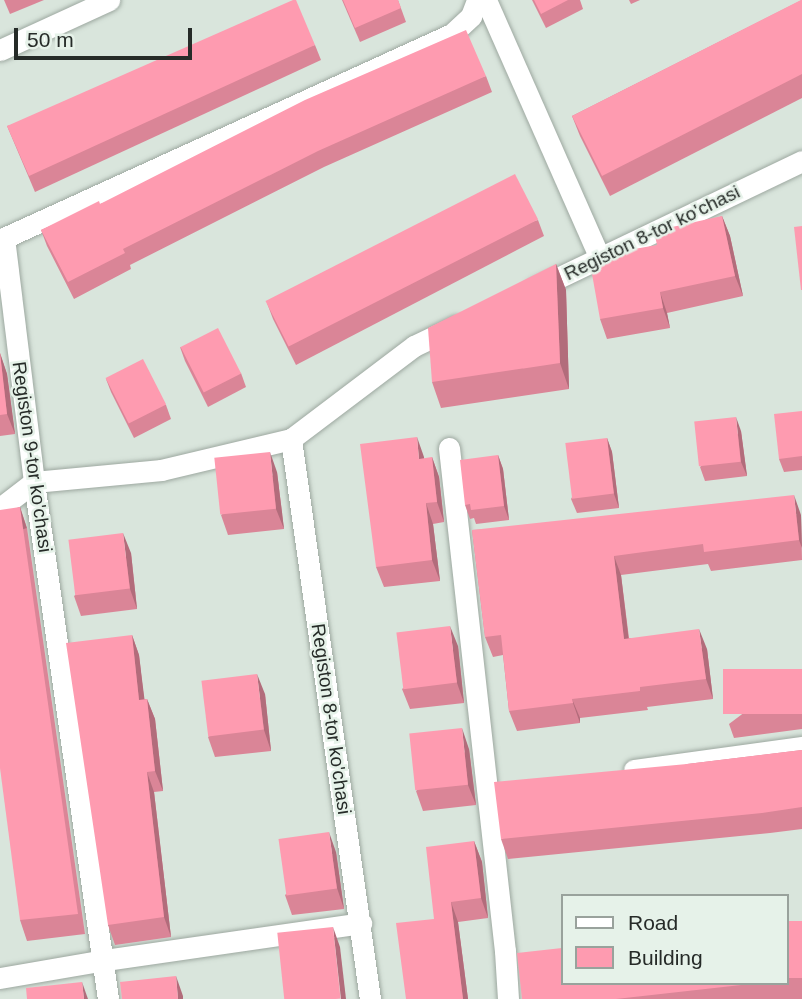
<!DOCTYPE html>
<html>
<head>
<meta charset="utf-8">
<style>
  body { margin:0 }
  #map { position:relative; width:802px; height:999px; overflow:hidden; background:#d9e5dc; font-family:Arial,sans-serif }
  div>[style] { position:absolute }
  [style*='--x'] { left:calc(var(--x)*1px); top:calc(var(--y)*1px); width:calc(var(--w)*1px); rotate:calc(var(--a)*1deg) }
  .roads { filter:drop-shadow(0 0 2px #9da8a0) drop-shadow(0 0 2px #9da8a0) }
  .street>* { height:21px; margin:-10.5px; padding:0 10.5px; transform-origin:10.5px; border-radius:10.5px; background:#fff }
  .wall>* { inset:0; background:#da8597 }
  .shaded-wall>* { inset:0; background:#b26c7b; transform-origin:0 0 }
  .building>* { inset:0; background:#fe9bb0; transform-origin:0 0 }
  span { translate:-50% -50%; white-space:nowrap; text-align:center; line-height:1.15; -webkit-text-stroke:5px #e6f2e9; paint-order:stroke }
  .street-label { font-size:19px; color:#262b28 }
  .legend { position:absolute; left:561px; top:894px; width:228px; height:91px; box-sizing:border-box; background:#e6f2e9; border:2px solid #99a29c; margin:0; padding:9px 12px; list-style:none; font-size:21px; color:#262b28 }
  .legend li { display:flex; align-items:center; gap:14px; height:35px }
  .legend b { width:35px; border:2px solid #99a29c }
  .scale { position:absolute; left:14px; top:28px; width:178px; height:32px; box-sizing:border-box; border:4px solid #262b28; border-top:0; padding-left:9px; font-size:21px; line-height:24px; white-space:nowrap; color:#262b28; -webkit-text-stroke:5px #e6f2e9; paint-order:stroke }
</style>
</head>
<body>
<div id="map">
  <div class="roads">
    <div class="street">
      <i style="--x:486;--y:0;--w:282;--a:66.2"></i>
      <i style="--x:0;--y:50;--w:120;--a:-24.6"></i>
      <i style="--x:535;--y:289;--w:296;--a:-25.6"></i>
      <i style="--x:291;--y:439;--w:566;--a:81.97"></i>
      <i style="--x:449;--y:448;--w:506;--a:83.65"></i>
      <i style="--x:505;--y:951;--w:48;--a:86.4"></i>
      <i style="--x:34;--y:482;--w:128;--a:-5.4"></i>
      <i style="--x:161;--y:470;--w:134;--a:-13.4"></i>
      <i style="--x:291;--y:439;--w:154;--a:-37.1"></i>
      <i style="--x:414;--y:346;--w:47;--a:-25.5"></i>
      <i style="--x:0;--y:508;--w:43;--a:-37.4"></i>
      <i style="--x:634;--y:770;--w:170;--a:-7.8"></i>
      <i style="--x:0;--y:978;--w:107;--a:-9.7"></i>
      <i style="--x:105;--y:960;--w:259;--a:-8.2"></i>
      <i style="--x:108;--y:999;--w:522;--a:-98.15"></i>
      <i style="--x:34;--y:482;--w:246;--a:-97"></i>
      <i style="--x:4;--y:238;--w:494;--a:-24.5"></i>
      <i style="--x:453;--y:33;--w:25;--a:-43"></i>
      <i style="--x:471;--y:16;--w:17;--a:-69"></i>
    </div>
  </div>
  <div class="wall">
    <i style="clip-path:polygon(4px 0,44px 0,10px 14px)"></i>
    <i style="clip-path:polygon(342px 0,398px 0,406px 22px,360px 42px)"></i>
    <i style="clip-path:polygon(532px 0,580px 0,583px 9px,546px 28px)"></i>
    <i style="clip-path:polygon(629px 0,640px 0,631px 4px)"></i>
    <i style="clip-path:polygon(802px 0,802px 98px,610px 196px,580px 136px,572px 116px)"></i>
    <i style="clip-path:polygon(315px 45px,321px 60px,35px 192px,7px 126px)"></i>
    <i style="clip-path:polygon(486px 76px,492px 92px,324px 167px,130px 265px,131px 269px,74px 299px,47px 246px,41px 230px,100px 204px)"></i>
    <i style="clip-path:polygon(722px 216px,730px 236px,743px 296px,667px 313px,670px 328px,607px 339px,600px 319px,657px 245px)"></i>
    <i style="clip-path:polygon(538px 220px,544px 236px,296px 365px,273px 319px,267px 303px)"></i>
    <i style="clip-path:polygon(556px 264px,566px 290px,569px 389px,441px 408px,432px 382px)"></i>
    <i style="clip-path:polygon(180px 347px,241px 373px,246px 387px,208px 407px,185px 361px)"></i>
    <i style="clip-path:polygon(0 353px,7px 374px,15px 434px,0 436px)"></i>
    <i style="clip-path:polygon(106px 379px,166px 405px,171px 419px,134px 438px,111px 392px)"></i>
    <i style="clip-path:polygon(802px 411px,802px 470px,784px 472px,779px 459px)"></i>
    <i style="clip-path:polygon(741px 431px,747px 476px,705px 481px,700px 467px)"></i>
    <i style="clip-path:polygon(607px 438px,612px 452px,619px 508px,577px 513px,571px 499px)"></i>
    <i style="clip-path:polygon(498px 455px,503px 469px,509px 520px,476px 524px,474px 518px,470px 519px,465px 505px)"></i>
    <i style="clip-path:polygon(432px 457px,439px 477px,444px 522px,433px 524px,440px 581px,384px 587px,376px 567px)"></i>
    <i style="clip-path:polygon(277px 472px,284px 529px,228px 535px,221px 515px)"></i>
    <i style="clip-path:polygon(20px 507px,27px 528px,85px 934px,27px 941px,20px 920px)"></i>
    <i style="clip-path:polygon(801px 515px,802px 560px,711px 571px,708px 564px,621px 575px,629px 638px,707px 649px,713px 699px,647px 707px,648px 710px,580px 718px,580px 723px,517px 731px,509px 711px,503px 655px,493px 657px,485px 637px,472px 530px)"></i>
    <i style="clip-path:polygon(131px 553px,137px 609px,81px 616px,74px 596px)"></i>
    <i style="clip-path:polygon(132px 635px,139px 655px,144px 699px,147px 699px,155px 719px,163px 791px,154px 792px,171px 937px,115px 945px,108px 925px)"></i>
    <i style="clip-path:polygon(458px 646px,464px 703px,410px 709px,402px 689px)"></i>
    <i style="clip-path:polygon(802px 669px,802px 729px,734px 738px,729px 724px)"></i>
    <i style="clip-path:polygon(265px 694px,271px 751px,215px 757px,208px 737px)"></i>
    <i style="clip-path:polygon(469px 749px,476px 805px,423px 811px,416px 791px)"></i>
    <i style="clip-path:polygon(802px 750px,802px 829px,770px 833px,508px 859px,501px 839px,687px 764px)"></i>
    <i style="clip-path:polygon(474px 841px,482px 862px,488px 918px,458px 922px,468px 999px,406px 999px)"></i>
    <i style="clip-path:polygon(336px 852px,344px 909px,292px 915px,285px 895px)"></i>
    <i style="clip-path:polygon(802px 921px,802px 999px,522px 999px,562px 983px,786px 983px,786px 923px)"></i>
  </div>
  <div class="shaded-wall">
    <i style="clip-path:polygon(722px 216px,730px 236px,743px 296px,735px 276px)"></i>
    <i style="clip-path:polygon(556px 264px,566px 290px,569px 389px,560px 363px)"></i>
    <i style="clip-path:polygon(660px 292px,667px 313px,670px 328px,663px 308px)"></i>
    <i style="clip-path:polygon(0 353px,7px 374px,15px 434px,7px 414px)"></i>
    <i style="clip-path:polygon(736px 417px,741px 431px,747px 476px,741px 462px)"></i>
    <i style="clip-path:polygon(417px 437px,424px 457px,426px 479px,419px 459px)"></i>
    <i style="clip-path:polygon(607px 438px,612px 452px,619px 508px,614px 494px)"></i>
    <i style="clip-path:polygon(270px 452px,277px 472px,284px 529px,276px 509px)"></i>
    <i style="clip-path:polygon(498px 455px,503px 469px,509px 520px,504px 506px)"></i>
    <i style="clip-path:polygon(432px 457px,439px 477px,444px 522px,437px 502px)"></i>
    <i style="clip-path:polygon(794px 495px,801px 515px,802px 548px,799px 540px)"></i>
    <i style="clip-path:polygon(426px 503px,433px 524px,440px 581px,432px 560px)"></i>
    <i style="left:20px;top:507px;width:22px;height:411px;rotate:72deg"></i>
    <i style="clip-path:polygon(123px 533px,131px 553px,137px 609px,130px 589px)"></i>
    <i style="clip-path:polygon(614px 556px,621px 575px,631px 659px,624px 639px)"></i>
    <i style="clip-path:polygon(450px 626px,458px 646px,464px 703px,457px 683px)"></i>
    <i style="clip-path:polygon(699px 629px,707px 649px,713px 699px,706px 679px)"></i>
    <i style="clip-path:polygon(132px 635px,139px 655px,147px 720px,139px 700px)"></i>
    <i style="clip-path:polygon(257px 674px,265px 694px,271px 751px,264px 730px)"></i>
    <i style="clip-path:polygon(147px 699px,155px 719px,163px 791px,155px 771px)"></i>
    <i style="clip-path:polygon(572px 699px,580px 718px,580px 723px,573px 703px)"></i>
    <i style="clip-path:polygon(462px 728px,469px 749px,476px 805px,468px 785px)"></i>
    <i style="clip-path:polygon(147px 772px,154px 792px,171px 937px,164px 917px)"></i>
    <i style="clip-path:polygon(329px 832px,336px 852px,344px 909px,337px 888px)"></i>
    <i style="clip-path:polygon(474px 841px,482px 862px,488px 918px,481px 898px)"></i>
    <i style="clip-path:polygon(451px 902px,458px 922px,468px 999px,463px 999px)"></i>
    <i style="clip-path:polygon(333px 927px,340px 947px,346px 999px,341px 999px)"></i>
    <i style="clip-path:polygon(176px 976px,183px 996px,183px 999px,178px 999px)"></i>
    <i style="clip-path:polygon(82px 982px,88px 999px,84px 999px)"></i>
  </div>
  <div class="building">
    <i style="clip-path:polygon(293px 0,296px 0,315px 45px,29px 176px,7px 126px)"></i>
    <i style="clip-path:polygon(343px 0,398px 0,401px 8px,355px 28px)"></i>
    <i style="clip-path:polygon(534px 0,568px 0,541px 14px)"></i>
    <i style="clip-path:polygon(801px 0,802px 0,802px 74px,602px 176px,572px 116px)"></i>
    <i style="clip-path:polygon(466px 30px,486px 76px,318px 151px,123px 249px,125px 253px,68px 282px,41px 230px,99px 201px,100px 204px,305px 100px)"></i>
    <i style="left:515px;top:174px;width:51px;height:280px;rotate:63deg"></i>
    <i style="clip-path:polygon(722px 216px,735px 276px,660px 292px,663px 308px,600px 319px,589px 257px,657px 245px,654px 231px)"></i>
    <i style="clip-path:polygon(802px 226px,802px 290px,801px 290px,794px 227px)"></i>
    <i style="clip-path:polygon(556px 264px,560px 363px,432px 382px,428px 328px)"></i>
    <i style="left:218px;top:328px;width:51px;height:42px;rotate:63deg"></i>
    <i style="clip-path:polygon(0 353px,7px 414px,0 415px)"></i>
    <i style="left:143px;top:359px;width:51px;height:42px;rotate:63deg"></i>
    <i style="clip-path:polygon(802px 411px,802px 456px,779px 459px,774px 414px)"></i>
    <i style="left:736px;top:417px;width:45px;height:42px;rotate:84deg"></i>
    <i style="clip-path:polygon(417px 437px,419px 459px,432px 457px,437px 502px,426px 503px,432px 560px,376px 567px,360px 444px)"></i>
    <i style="left:607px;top:438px;width:56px;height:42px;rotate:83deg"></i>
    <i style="left:270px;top:452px;width:57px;height:56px;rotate:84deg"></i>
    <i style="clip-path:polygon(498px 455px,504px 506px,471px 510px,470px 504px,465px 505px,460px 460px)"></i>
    <i style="clip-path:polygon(794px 495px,799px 540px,704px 552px,703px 544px,614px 556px,624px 639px,699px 629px,706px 679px,640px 687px,640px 691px,572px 699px,573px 703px,509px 711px,501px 635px,485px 637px,472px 530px)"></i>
    <i style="clip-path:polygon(20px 507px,78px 914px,20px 920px,0 768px,0 510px)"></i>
    <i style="left:123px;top:533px;width:56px;height:55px;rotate:83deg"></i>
    <i style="left:450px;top:626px;width:57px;height:54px;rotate:83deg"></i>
    <i style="clip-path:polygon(132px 635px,139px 700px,147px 699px,155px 771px,147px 772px,164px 917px,108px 925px,66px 643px)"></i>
    <i style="left:802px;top:669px;width:45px;height:79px;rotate:90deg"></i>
    <i style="left:257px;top:674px;width:56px;height:56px;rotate:83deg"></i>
    <i style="left:462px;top:728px;width:57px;height:53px;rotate:84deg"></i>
    <i style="clip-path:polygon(802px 750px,802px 807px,762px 813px,501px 839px,494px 782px,687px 764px)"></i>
    <i style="left:329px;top:832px;width:57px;height:51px;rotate:82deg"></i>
    <i style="clip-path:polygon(474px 841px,481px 898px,451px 902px,463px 999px,406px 999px,396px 923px,434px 919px,426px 847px)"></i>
    <i style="left:802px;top:921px;width:57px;height:16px;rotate:90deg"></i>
    <i style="left:333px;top:927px;width:72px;height:56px;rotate:84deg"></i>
    <i style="clip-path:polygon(562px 948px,562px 983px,759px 983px,616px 999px,522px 999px,517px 953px)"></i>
    <i style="clip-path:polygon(176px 976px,178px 999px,122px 999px,120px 982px)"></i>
    <i style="clip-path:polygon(82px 982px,84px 999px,27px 999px,26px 988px)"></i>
  </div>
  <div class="street-label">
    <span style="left:652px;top:233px;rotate:-26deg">Registon 8-tor ko'chasi</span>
    <span style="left:32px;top:457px;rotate:82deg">Registon 9-tor ko'chasi</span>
    <span style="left:331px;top:719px;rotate:82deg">Registon 8-tor ko'chasi</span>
  </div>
  <ul class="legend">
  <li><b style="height:9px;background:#fff"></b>Road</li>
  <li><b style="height:19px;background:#fe9bb0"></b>Building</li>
  </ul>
  <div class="scale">50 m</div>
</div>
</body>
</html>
